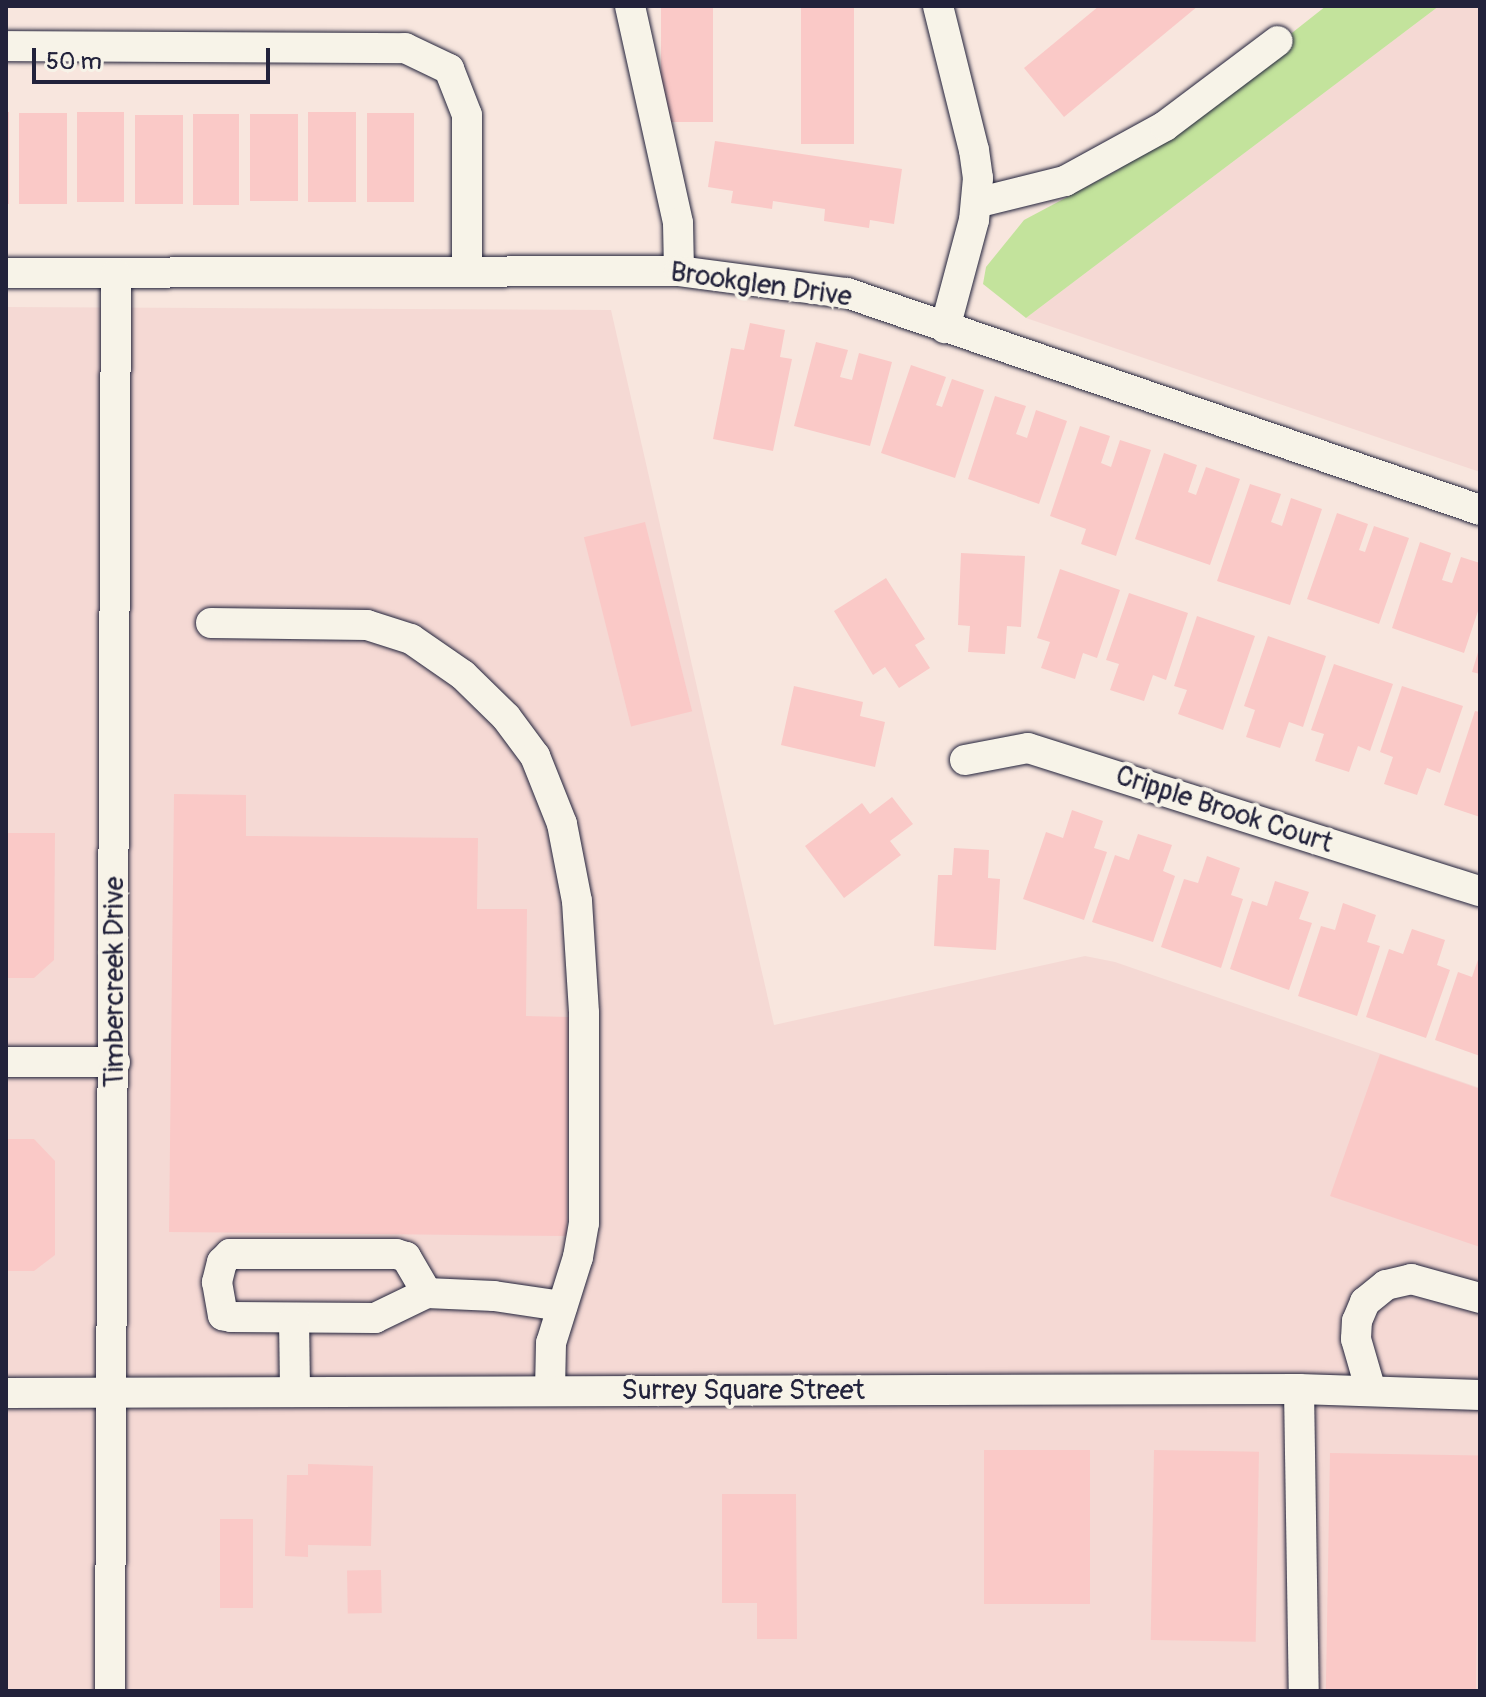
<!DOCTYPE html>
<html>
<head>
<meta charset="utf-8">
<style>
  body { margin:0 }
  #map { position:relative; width:1486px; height:1697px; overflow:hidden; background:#f8e6de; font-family:Pangolin,sans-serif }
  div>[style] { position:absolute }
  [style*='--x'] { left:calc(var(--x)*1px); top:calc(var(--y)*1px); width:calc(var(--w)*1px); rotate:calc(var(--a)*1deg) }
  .built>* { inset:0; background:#f5d9d4 }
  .green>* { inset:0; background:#c3e39c }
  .building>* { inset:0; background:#fac9c7; transform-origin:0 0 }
  .roads { filter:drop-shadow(0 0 2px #22223b) drop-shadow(0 0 2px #22223b) }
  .minor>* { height:30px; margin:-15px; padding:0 15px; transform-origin:15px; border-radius:15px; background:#f7f3e8 }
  span { translate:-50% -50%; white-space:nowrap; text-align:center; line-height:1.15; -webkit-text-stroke:8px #f7f3e8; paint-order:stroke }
  .street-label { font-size:28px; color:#22223b }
  .frame { position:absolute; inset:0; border:8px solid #22223b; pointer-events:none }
  .scale { position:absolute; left:32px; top:48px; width:238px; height:36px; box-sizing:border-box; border:4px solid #22223b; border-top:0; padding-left:10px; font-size:24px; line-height:28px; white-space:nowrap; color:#22223b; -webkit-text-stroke:6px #f7f3e8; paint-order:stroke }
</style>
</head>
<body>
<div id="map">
  <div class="built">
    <i style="clip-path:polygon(1439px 6px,1480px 6px,1480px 472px,1026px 318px)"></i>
    <i style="clip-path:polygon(6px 307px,611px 310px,774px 1025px,1085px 956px,1115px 962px,1480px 1088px,1480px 1691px,6px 1691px)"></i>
  </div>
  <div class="green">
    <i style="clip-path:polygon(1326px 6px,1439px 6px,1026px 318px,983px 284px,986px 267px,1024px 220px,1118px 170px)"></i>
  </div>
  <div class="building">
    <i style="left:661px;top:6px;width:52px;height:116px"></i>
    <i style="left:801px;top:6px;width:53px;height:138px"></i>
    <i style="clip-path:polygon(1099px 6px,1198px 6px,1064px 117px,1024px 68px)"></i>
    <i style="left:6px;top:112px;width:3px;height:92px"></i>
    <i style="left:124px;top:112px;width:90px;height:47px;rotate:90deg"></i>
    <i style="left:308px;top:112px;width:48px;height:90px"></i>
    <i style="left:19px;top:113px;width:48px;height:91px"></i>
    <i style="left:367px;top:113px;width:47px;height:89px"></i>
    <i style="left:239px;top:114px;width:91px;height:46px;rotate:90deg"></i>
    <i style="left:250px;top:114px;width:48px;height:87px"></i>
    <i style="left:135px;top:115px;width:48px;height:89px"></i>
    <i style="clip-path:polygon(715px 141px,902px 169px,894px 224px,870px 220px,869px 228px,824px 221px,825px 209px,773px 201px,772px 209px,731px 203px,733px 191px,708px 187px)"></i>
    <i style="clip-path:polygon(750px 323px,785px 330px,780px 357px,792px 359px,773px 451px,713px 439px,731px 348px,744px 350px)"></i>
    <i style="clip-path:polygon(816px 342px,848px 350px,840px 377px,852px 380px,859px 353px,892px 362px,870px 446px,794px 426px)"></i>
    <i style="clip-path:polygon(911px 365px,946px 377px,936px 405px,942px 407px,952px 379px,984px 390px,955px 478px,881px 453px)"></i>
    <i style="clip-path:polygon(995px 396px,1026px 406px,1016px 434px,1027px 438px,1036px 410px,1067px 421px,1039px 504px,968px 479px)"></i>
    <i style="clip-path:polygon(1080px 426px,1110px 436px,1101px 463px,1111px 467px,1120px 440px,1151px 450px,1116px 556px,1081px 544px,1086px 529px,1050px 516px)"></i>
    <i style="clip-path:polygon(1164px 453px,1197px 465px,1188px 492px,1196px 495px,1206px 467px,1240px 479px,1210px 565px,1135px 539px)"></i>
    <i style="clip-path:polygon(1250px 484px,1281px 494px,1271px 522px,1282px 526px,1291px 498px,1322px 509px,1290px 605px,1217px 581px)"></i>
    <i style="clip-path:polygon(1337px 513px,1368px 524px,1359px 550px,1365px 552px,1374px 526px,1409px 538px,1379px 624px,1307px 599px)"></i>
    <i style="left:645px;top:522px;width:195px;height:63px;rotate:76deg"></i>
    <i style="clip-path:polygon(1420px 542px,1451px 553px,1442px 580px,1452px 583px,1461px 557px,1480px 563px,1480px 605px,1464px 653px,1392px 628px)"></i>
    <i style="clip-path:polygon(961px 553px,1025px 556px,1021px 627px,1007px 626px,1005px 654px,968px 652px,970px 626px,958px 625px)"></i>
    <i style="clip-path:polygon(1060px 569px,1120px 590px,1097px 658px,1083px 653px,1075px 679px,1041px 668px,1050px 642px,1037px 638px)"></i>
    <i style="clip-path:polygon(886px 578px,925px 639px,915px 645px,930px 668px,899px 688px,885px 667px,873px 675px,834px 611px)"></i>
    <i style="clip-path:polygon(1129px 593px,1188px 613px,1166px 680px,1153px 675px,1144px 701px,1110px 690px,1119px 664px,1106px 660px)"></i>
    <i style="clip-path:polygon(1197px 616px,1255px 636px,1223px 730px,1178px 714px,1187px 690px,1174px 686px)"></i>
    <i style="clip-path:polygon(1268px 636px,1326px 656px,1303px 727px,1289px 722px,1280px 748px,1246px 737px,1255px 710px,1244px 706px)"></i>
    <i style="clip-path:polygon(1479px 649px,1480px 649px,1480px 674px,1472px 672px)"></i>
    <i style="clip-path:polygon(1334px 664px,1393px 684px,1370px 751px,1358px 746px,1349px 772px,1315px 761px,1324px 734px,1311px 730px)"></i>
    <i style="clip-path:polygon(794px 686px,863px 702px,860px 716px,885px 722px,875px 767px,781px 745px)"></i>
    <i style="clip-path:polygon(1402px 686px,1463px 706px,1440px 773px,1427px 768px,1417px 795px,1384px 784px,1393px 757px,1380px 752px)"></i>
    <i style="clip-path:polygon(1475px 711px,1480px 712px,1480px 817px,1444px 805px)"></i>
    <i style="clip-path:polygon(174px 794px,246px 795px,246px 836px,478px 838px,477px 909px,527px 909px,526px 1016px,569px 1017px,567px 1236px,169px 1232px)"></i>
    <i style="clip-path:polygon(892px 797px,913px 824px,890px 841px,901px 855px,844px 898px,805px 846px,862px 803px,870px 814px)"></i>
    <i style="clip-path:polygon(1072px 810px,1103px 821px,1094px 848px,1107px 852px,1084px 920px,1023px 899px,1046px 832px,1063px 838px)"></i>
    <i style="clip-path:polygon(6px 833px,55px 833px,54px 960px,34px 978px,6px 978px)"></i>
    <i style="clip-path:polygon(1138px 834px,1172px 845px,1163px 871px,1175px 876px,1153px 942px,1092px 922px,1115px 855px,1129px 860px)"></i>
    <i style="clip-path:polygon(954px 848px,989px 850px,988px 878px,1000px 879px,996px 950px,934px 946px,938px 875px,952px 875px)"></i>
    <i style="clip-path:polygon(1207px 856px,1240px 868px,1231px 895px,1243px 899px,1221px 968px,1161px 947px,1184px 879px,1198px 883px)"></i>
    <i style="clip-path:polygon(1275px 881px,1309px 892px,1299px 919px,1312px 923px,1289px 990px,1230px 969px,1252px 901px,1267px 906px)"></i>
    <i style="clip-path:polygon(1343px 903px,1376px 915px,1367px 942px,1380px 946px,1357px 1016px,1298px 996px,1321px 926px,1335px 930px)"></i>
    <i style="clip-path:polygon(1412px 929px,1445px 940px,1437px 965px,1450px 970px,1426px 1038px,1366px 1017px,1389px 949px,1403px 954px)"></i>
    <i style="clip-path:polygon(1480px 954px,1480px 1056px,1435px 1040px,1458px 972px,1472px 977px)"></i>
    <i style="clip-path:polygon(1380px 1054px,1480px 1089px,1480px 1247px,1330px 1196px)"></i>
    <i style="clip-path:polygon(6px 1139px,34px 1139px,55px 1161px,55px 1255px,34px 1271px,6px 1271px)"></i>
    <i style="left:984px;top:1450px;width:106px;height:154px"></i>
    <i style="left:1154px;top:1450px;width:105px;height:190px;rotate:1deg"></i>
    <i style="left:1330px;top:1453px;width:150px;height:238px;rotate:1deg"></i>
    <i style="clip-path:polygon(308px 1464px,373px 1466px,371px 1546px,308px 1545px,308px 1557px,285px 1556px,287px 1475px,308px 1475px)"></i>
    <i style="clip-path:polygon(722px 1494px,796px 1494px,797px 1639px,757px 1639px,757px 1603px,722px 1603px)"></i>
    <i style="left:220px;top:1519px;width:33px;height:89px"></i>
    <i style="left:381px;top:1570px;width:43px;height:34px;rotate:89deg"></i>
  </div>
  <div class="roads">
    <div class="minor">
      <i style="--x:630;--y:6;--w:222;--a:77.5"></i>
      <i style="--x:678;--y:223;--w:48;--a:88.8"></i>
      <i style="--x:938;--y:6;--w:148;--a:76"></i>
      <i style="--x:974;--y:150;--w:28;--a:82"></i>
      <i style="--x:978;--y:178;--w:42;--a:95.4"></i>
      <i style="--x:974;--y:220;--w:112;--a:105"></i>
      <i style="--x:6;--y:46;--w:399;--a:0.3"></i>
      <i style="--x:405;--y:48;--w:49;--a:25.5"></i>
      <i style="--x:449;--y:69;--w:49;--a:68.6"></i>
      <i style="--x:467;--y:115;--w:155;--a:90"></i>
      <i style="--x:976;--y:203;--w:92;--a:-13.9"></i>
      <i style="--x:1065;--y:181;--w:114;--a:-28.8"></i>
      <i style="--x:1165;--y:126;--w:141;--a:-37"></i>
      <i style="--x:6;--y:273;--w:673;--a:-0.17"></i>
      <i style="--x:679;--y:271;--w:169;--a:7.5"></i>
      <i style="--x:847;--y:293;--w:669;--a:18.92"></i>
      <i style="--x:211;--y:623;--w:156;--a:0.7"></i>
      <i style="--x:367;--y:625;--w:46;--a:17.7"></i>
      <i style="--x:411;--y:639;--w:63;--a:34.7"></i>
      <i style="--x:463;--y:675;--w:60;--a:44.3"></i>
      <i style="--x:506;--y:717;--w:49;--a:53.4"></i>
      <i style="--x:535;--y:756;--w:73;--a:68.3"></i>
      <i style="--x:562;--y:824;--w:78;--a:79"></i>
      <i style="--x:577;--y:901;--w:112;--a:86.4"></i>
      <i style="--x:584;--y:1013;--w:210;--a:90"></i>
      <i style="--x:584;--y:1223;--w:35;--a:100"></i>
      <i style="--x:578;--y:1257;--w:90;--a:107.4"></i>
      <i style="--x:551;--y:1343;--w:48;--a:91.2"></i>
      <i style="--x:965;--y:760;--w:64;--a:-10.8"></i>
      <i style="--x:1028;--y:748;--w:474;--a:17.6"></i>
      <i style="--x:6;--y:1062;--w:109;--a:0"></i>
      <i style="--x:427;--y:1293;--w:42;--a:-120.3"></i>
      <i style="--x:406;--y:1257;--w:10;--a:-163"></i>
      <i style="--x:396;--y:1254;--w:166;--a:180"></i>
      <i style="--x:230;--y:1254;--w:11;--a:135"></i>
      <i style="--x:222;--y:1262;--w:21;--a:104"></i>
      <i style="--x:217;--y:1282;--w:34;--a:80"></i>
      <i style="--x:223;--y:1315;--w:8;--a:14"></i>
      <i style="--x:231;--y:1317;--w:144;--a:0.4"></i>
      <i style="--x:375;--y:1318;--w:58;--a:-25.7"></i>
      <i style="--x:427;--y:1293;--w:67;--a:2.6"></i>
      <i style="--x:494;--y:1296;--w:69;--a:8.4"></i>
      <i style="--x:294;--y:1318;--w:74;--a:89.2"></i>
      <i style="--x:1299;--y:1389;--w:302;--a:89.1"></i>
      <i style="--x:1371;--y:1391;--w:54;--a:-106.1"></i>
      <i style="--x:1356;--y:1339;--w:18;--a:-87"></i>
      <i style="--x:1357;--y:1321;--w:21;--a:-67"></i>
      <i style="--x:1365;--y:1302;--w:27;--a:-39"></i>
      <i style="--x:1386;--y:1285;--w:26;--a:-13"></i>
      <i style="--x:1411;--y:1279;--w:72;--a:15.4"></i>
      <i style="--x:6;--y:1393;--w:1293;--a:-0.18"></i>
      <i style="--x:1299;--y:1389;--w:181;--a:1.9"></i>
      <i style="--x:110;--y:1691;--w:1417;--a:-89.76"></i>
    </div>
  </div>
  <div class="street-label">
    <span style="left:761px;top:285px;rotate:8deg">Brookglen Drive</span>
    <span style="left:1224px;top:810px;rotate:18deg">Cripple Brook Court</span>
    <span style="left:115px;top:982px;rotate:-90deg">Timbercreek Drive</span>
    <span style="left:743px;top:1391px">Surrey Square Street</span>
  </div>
  <div class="frame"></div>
  <div class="scale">50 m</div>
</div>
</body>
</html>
